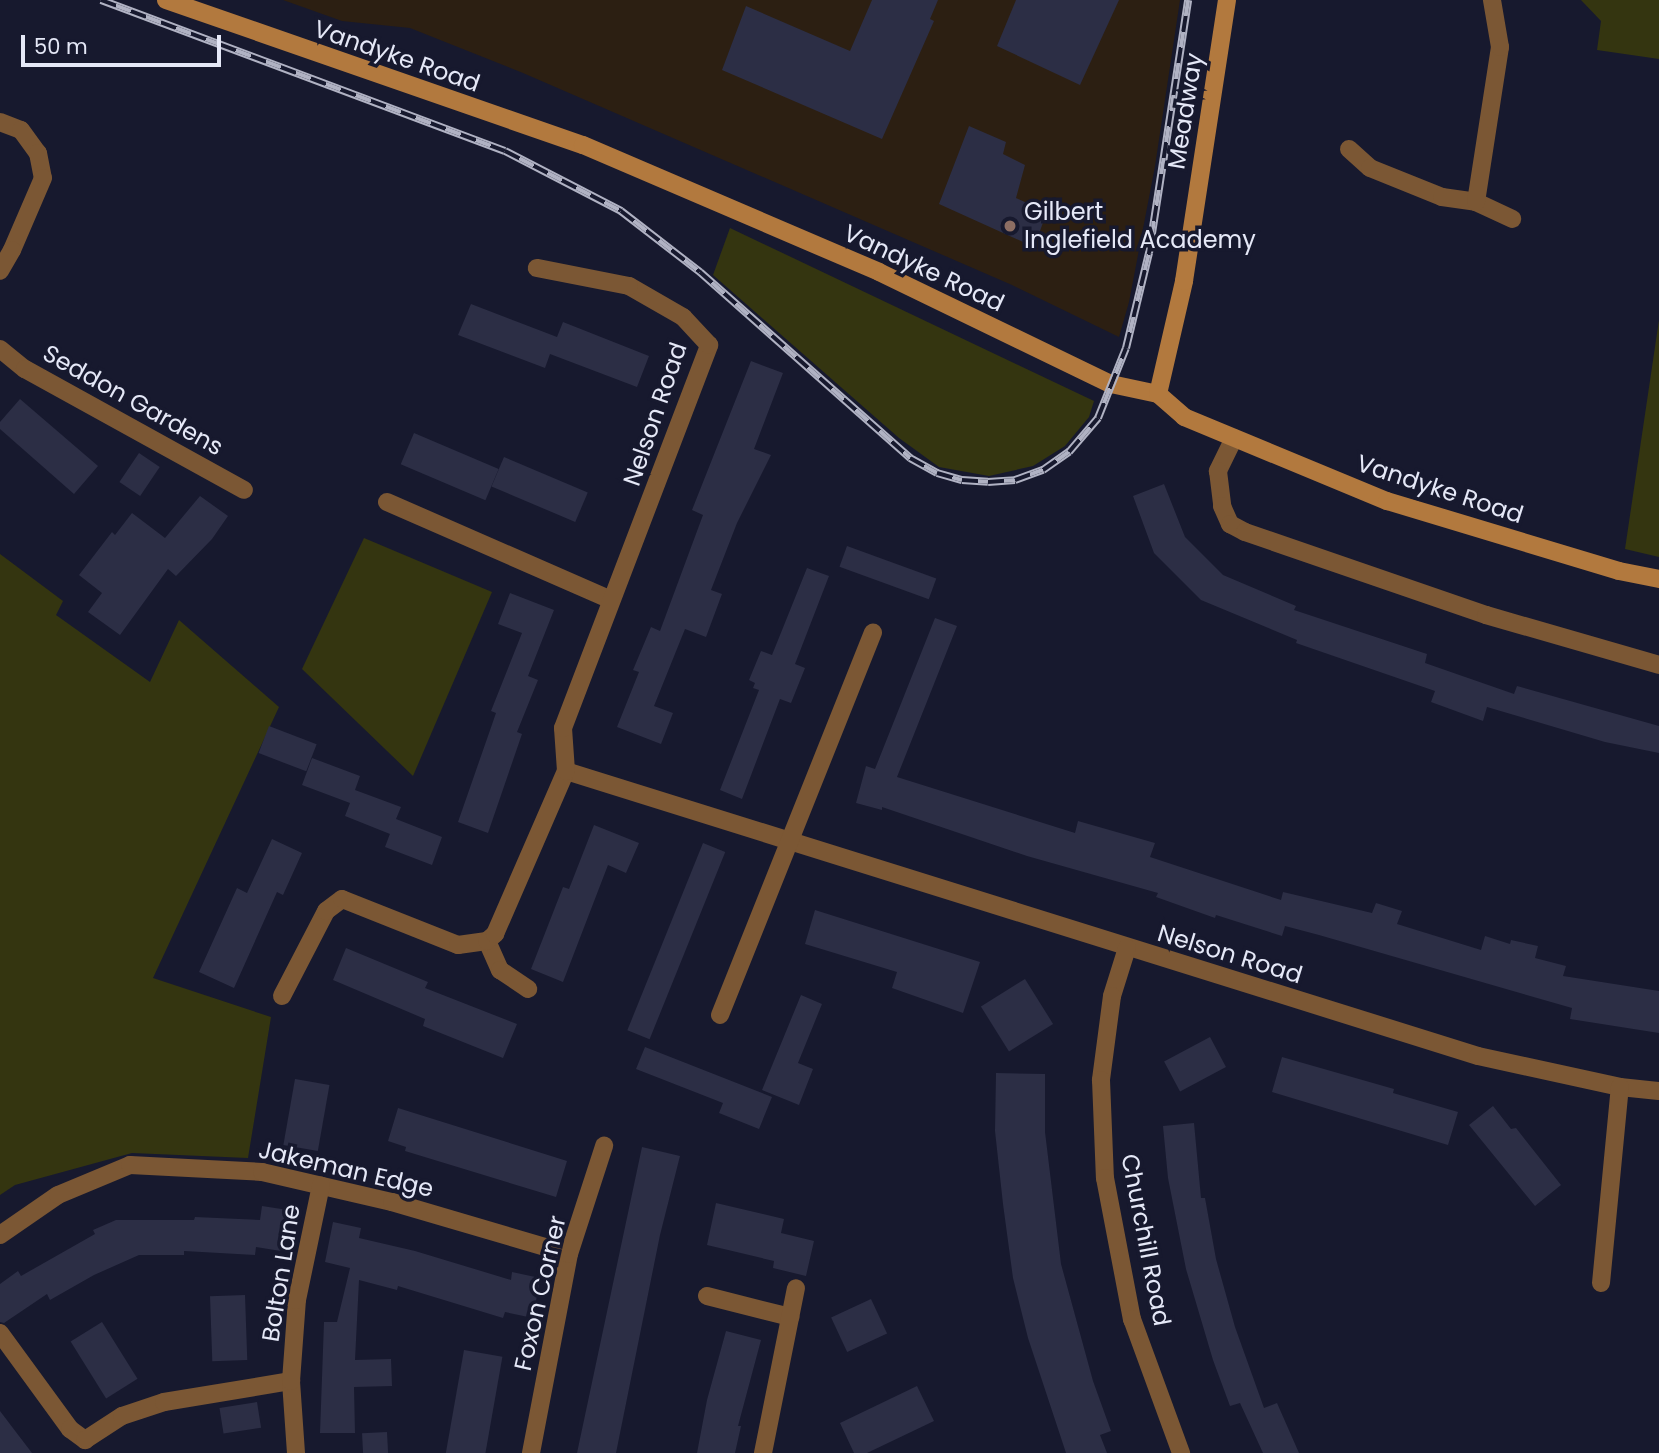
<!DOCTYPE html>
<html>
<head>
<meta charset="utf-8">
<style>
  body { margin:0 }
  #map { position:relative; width:1659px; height:1453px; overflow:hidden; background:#17192e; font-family:Poppins,sans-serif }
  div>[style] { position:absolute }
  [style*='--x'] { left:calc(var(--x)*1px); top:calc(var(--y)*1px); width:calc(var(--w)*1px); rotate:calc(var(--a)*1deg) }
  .education>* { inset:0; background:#2c1f12 }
  .green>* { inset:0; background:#343510 }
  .building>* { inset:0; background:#2c2e45; transform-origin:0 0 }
  .street>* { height:18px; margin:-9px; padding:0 9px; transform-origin:9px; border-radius:9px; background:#7b5734 }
  .secondary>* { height:18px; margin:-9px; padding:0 9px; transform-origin:9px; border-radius:9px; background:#b2793e }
  .rail>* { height:8px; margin-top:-4px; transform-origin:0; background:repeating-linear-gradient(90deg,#17192e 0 16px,#b0b2c3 0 32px); box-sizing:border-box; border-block:2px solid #b0b2c3 }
  .dots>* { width:19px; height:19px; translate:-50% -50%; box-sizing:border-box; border:4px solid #17192e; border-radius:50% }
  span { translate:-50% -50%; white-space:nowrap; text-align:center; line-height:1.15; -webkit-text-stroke:7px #17192e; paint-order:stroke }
  .street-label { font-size:24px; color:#e5e8f7 }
  .poi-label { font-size:24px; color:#e5e8f7 }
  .left { translate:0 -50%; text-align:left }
  .scale { position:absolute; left:21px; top:35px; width:200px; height:32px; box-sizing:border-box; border:4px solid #e5e8f7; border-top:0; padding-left:9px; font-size:21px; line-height:24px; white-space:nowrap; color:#e5e8f7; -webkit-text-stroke:5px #17192e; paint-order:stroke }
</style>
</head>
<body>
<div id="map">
  <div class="education">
    <i style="clip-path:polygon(283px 0,1180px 0,1155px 166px,1129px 302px,1119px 337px,1012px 285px,523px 73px,410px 28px,342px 21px)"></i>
  </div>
  <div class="green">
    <i style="clip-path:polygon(1581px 0,1659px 0,1659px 59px,1597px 50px,1601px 21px)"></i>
    <i style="clip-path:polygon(730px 228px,1094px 401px,1089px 417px,1065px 446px,1033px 466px,989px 476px,939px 467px,899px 438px,713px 275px)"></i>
    <i style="clip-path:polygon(1659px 320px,1659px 557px,1625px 549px)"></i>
    <i style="clip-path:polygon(364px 538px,492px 592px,413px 776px,302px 669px)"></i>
    <i style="clip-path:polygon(0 554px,63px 601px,56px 615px,150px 682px,179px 620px,279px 707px,153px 978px,271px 1017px,248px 1158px,132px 1153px,15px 1185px,0 1195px)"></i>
  </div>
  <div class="building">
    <i style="clip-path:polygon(872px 0,938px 0,930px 19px,934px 21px,882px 139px,722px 70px,746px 6px,850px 51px)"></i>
    <i style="clip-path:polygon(1016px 0,1119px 0,1080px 85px,997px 46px)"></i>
    <i style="clip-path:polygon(969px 126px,1006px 142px,1003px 154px,1025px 165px,1016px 198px,1047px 212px,1034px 247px,939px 204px)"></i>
    <i style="clip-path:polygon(471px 304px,557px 337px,563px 322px,649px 356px,637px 387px,550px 354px,545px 368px,458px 335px)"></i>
    <i style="clip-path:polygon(751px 361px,783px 373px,754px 449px,771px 455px,737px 523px,711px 590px,722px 594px,706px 637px,685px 629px,654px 706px,673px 713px,661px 744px,617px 727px,639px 672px,633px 670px,651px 627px,660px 631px,703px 515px,692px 510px)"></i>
    <i style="clip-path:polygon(20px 399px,98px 466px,74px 494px,0 429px,0 422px)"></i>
    <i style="left:414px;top:433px;width:92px;height:34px;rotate:23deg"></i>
    <i style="left:139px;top:453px;width:25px;height:35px;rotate:34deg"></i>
    <i style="left:504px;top:457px;width:91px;height:32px;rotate:23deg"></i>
    <i style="clip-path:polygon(1164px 484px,1185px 537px,1223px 575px,1296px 606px,1294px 610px,1427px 654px,1425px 663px,1468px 678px,1514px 694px,1517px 686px,1659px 726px,1659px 753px,1605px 742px,1487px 707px,1483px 721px,1431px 702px,1435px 691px,1296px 643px,1297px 640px,1201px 600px,1154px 553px,1133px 496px)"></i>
    <i style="clip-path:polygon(200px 496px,228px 516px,212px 539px,176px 576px,168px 569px,120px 635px,88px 612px,102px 593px,79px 575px,112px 532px,115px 535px,132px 513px,165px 538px)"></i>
    <i style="left:847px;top:546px;width:95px;height:22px;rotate:20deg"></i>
    <i style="clip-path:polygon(807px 568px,829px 576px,795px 664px,805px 668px,791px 703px,780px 699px,742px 799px,720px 790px,759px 690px,753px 688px,755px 683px,749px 680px,761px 651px,772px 655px)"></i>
    <i style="clip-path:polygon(510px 593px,554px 610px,528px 676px,538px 680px,517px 732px,522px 734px,488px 833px,458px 822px,496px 713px,491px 711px,522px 633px,498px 624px)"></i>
    <i style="clip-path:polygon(935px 618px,957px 626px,897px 777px,1075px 833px,1078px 821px,1155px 843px,1150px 857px,1281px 900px,1283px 892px,1372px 913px,1376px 903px,1402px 911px,1397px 924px,1481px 950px,1485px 936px,1510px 944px,1511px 940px,1538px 946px,1535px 958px,1566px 966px,1563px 976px,1659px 991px,1659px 1033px,1570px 1019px,1572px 1008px,1319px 935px,1285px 926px,1282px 936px,1216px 915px,1215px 918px,1156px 897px,1158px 893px,1027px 856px,882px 807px,882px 810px,856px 803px,866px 766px,875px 769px)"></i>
    <i style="left:269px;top:726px;width:51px;height:29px;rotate:21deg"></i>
    <i style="clip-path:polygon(312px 758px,360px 776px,355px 790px,401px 807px,396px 819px,442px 837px,432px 865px,385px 847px,391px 831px,390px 834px,345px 816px,350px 803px,302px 785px)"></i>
    <i style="clip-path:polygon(594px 825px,639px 843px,626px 873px,608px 865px,563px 982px,531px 969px,563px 887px,569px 889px)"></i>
    <i style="clip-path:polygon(272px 839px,302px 853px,283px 895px,277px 892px,234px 988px,199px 972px,237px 888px,247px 893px)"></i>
    <i style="left:703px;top:843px;width:24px;height:202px;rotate:22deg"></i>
    <i style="clip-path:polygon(815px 910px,980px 962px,963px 1013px,892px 988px,897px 972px,805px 944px)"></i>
    <i style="clip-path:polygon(346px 948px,428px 982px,425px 988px,517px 1024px,503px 1058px,423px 1026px,425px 1019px,333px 980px)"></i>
    <i style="left:1025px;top:979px;width:53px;height:52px;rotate:58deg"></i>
    <i style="clip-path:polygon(801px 995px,822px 1004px,798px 1063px,813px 1069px,799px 1105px,762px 1090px)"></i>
    <i style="left:1210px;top:1037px;width:34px;height:52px;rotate:62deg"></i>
    <i style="clip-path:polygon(645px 1047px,772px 1097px,759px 1129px,719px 1113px,723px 1103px,636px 1069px)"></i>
    <i style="clip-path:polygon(1282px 1057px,1394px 1089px,1393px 1093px,1458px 1112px,1448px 1145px,1272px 1092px)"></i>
    <i style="clip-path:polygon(996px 1073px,1045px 1074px,1045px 1132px,1061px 1264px,1093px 1381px,1111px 1431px,1100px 1435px,1107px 1453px,1066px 1453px,1028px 1338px,1013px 1278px,1003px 1204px,995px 1131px)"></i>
    <i style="left:295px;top:1079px;width:35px;height:67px;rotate:10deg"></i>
    <i style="clip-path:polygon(1493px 1106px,1511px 1129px,1516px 1128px,1561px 1185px,1535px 1206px,1469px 1125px)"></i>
    <i style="clip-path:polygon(398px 1108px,567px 1161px,556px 1197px,405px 1151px,406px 1147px,388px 1141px)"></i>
    <i style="clip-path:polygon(1194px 1123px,1201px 1198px,1205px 1198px,1216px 1259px,1235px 1327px,1264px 1408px,1277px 1403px,1299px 1453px,1263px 1453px,1240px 1403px,1230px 1406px,1213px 1360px,1186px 1269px,1168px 1178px,1163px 1126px)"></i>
    <i style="clip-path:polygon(642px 1147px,680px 1156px,660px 1235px,616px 1453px,577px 1453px)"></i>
    <i style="clip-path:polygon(716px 1203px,784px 1219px,781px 1233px,814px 1241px,806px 1276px,773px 1268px,774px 1261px,707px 1245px)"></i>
    <i style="clip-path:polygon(262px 1206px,288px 1210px,281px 1251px,256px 1247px,255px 1255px,184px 1251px,184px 1255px,139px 1255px,94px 1275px,50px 1300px,47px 1294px,4px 1323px,0 1322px,0 1284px,18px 1271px,21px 1276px,95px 1234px,93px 1230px,116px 1220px,194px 1220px,195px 1217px,260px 1220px)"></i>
    <i style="clip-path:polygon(333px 1222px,361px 1228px,359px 1238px,415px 1251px,511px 1280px,512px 1272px,540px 1278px,533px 1318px,505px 1312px,503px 1318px,398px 1286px,397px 1290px,359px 1280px,355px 1360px,391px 1359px,392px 1386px,354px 1387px,355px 1433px,320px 1433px,324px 1322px,337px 1322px,350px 1268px,325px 1262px)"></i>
    <i style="left:245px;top:1295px;width:65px;height:35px;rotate:88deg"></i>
    <i style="left:871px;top:1299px;width:38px;height:44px;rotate:65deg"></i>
    <i style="left:102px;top:1322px;width:67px;height:37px;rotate:58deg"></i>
    <i style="clip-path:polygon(726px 1331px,761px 1340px,738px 1426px,741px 1426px,735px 1453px,697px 1453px,707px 1400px)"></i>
    <i style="left:464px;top:1350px;width:39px;height:105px;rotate:10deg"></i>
    <i style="clip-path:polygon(917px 1386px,934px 1421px,867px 1453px,854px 1453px,840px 1423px)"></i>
    <i style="left:257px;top:1402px;width:26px;height:38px;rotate:81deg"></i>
    <i style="clip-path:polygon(0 1411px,19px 1436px,32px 1453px,0 1453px)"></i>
    <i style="left:387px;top:1432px;width:21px;height:25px;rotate:87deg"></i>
  </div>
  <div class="street">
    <i style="--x:0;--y:122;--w:22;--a:21"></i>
    <i style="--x:21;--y:130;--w:29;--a:54"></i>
    <i style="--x:38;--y:153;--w:25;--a:79"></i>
    <i style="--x:43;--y:178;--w:78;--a:113.3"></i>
    <i style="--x:12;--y:250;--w:24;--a:120"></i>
    <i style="--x:1349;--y:149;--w:28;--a:42"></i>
    <i style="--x:1370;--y:168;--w:78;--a:21.9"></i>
    <i style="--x:1442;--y:197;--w:34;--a:8"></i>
    <i style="--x:1476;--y:202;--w:40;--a:25"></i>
    <i style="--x:1476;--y:202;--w:157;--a:-81.2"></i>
    <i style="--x:1500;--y:47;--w:48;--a:-99.7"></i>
    <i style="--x:0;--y:349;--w:32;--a:39"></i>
    <i style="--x:25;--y:369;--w:250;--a:28.9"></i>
    <i style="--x:1234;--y:438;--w:37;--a:116"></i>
    <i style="--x:1218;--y:471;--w:35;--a:83"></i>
    <i style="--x:1222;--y:506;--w:20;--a:66"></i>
    <i style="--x:1230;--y:524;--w:17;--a:28"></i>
    <i style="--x:1245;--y:532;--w:255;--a:19"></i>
    <i style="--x:1486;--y:615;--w:180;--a:16.1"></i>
    <i style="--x:387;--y:502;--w:244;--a:23.6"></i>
    <i style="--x:566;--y:771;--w:955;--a:17.35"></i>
    <i style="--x:1478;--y:1056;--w:145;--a:12.3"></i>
    <i style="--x:1620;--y:1087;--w:39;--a:6"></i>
    <i style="--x:487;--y:941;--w:32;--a:66"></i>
    <i style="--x:500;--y:970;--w:34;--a:34"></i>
    <i style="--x:1127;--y:948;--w:50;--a:107.4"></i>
    <i style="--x:1112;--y:996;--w:85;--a:97.5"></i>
    <i style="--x:1101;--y:1080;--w:98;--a:87.7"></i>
    <i style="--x:1105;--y:1178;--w:144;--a:79.2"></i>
    <i style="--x:1132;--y:1319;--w:143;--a:69.9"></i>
    <i style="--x:282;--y:996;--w:96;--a:-62.6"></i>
    <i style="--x:326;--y:911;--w:20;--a:-37"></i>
    <i style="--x:342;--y:899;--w:125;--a:21.6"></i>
    <i style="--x:458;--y:945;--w:29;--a:-8"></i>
    <i style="--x:487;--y:941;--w:11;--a:-41"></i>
    <i style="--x:495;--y:934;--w:178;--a:-66.5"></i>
    <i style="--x:566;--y:771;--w:43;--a:-94"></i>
    <i style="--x:563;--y:728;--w:410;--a:-69.1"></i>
    <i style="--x:709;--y:345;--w:38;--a:-133"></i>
    <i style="--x:683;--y:317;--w:62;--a:-150.1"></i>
    <i style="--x:629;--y:286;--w:94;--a:-168.9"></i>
    <i style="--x:720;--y:1015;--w:412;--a:-68.2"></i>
    <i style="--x:0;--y:1235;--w:70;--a:-34.6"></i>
    <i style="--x:58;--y:1195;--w:78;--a:-22.6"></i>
    <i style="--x:130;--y:1165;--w:132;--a:3"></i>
    <i style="--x:262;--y:1172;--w:133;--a:13"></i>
    <i style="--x:392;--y:1202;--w:184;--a:16.4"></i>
    <i style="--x:1601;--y:1283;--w:197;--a:-84.5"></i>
    <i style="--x:707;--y:1296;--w:86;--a:14.2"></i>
    <i style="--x:0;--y:1333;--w:119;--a:53.9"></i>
    <i style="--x:70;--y:1429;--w:19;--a:36"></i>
    <i style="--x:85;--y:1440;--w:44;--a:-33"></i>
    <i style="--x:122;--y:1416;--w:44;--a:-18.4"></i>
    <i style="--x:164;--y:1402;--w:129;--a:-9.4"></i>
    <i style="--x:296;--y:1453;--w:72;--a:-94"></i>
    <i style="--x:291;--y:1381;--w:81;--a:-85.8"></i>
    <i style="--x:297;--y:1300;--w:117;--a:-78.2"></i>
    <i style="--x:531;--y:1453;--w:203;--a:-79.2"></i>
    <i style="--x:569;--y:1254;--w:114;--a:-72"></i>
    <i style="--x:763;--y:1453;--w:168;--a:-78.7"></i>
  </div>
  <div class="secondary">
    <i style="--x:166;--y:0;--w:441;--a:19.2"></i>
    <i style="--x:583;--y:145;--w:322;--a:23.2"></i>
    <i style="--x:879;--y:272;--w:258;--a:25.8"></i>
    <i style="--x:1111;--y:384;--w:48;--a:12"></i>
    <i style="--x:1158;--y:394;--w:35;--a:41"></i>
    <i style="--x:1184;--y:417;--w:220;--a:22.5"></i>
    <i style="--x:1387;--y:501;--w:242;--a:16.8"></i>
    <i style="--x:1619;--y:571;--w:41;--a:11.3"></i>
    <i style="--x:1158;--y:394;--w:116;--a:-77"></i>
    <i style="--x:1184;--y:281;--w:284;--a:-81.3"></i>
  </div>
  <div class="rail">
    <i style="--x:101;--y:0;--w:431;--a:20.5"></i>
    <i style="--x:505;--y:151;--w:131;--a:27.3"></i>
    <i style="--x:621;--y:211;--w:100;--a:37.7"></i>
    <i style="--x:700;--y:272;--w:281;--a:41.5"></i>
    <i style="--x:910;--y:458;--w:31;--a:29"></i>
    <i style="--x:937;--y:473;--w:26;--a:16"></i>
    <i style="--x:962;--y:480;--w:26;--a:4"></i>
    <i style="--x:988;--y:482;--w:27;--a:-4"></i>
    <i style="--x:1015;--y:480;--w:30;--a:-20"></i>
    <i style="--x:1043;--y:470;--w:32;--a:-35"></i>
    <i style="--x:1069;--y:452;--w:45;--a:-49.5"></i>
    <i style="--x:1098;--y:418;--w:75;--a:-68.2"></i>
    <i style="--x:1126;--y:348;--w:98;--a:-76.4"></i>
    <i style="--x:1149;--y:253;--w:256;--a:-81.2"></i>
  </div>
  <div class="dots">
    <i style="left:1010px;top:226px;background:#8d6e63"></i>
  </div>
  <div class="street-label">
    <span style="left:397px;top:56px;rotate:19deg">Vandyke Road</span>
    <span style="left:1185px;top:111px;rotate:-81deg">Meadway</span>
    <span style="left:924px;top:268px;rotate:25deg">Vandyke Road</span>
    <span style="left:133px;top:400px;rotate:29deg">Seddon Gardens</span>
    <span style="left:655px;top:414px;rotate:-71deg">Nelson Road</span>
    <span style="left:1440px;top:489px;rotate:18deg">Vandyke Road</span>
    <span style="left:1230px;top:954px;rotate:17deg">Nelson Road</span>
    <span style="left:346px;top:1169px;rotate:13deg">Jakeman Edge</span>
    <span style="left:1146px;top:1240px;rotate:79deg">Churchill Road</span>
    <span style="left:281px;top:1273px;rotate:-81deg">Bolton Lane</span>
    <span style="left:540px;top:1293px;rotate:-77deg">Foxon Corner</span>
  </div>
  <div class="poi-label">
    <span class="left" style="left:1024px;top:226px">Gilbert<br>Inglefield Academy</span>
  </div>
  <div class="scale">50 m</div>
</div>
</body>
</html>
